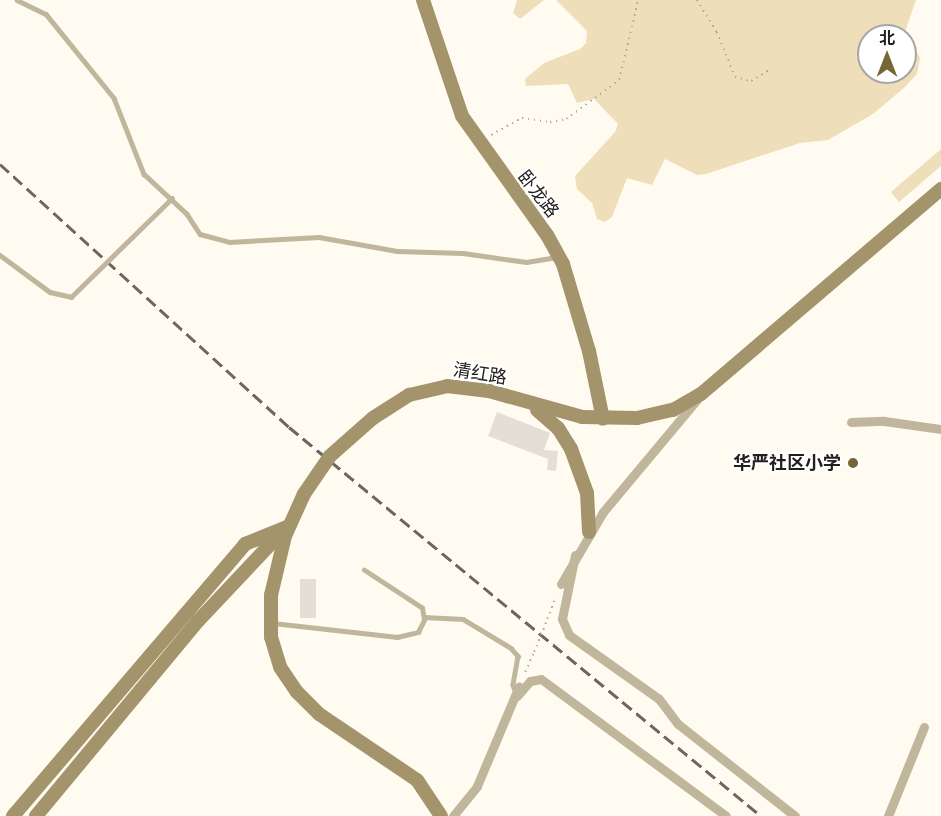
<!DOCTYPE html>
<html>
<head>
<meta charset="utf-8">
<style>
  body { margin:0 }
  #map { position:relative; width:941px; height:816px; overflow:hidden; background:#fffbf0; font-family:"IBM Plex Sans","Noto Sans SC",sans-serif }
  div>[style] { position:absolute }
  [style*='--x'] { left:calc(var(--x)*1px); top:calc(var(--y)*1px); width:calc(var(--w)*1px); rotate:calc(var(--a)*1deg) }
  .green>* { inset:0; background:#eedfba }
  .building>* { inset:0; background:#e3dfd4; transform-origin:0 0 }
  .path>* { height:1.5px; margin-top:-0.75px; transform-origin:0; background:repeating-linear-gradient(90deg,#afaca3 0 1.5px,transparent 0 6px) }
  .lane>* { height:4.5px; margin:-2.25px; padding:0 2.25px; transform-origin:2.25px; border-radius:2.25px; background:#c0b69b }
  .street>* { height:9px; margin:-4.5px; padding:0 4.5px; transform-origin:4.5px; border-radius:4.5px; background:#c0b69b }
  .secondary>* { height:14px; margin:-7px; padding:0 7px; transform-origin:7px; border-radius:7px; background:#a3946c }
  .rail>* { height:3px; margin-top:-1.5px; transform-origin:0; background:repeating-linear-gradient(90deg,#6a6761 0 12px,transparent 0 18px) }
  .path-bridge>* { height:1.5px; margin-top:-0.75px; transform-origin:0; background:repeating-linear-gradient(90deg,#afaca3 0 1.5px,transparent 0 6px) }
  .lane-bridge>* { height:4.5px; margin:-2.25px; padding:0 2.25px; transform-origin:2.25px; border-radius:2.25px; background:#c0b69b }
  .secondary-bridge>* { height:14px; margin:-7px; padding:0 7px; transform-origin:7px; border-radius:7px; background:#a3946c }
  .dots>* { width:16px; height:16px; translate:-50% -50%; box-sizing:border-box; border:3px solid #fff; border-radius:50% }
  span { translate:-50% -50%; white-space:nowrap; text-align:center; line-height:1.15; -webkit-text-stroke:4.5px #fff; paint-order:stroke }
  .street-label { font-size:18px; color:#22201c }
  .poi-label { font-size:18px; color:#22201c; font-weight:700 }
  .right { translate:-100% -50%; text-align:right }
  .north { position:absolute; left:857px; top:24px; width:60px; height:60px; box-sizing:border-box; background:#fff; border:2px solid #a7a6a4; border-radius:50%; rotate:0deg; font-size:16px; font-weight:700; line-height:24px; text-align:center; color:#22201c }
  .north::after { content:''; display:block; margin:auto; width:21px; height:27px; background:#796635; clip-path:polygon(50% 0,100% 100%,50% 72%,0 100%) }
</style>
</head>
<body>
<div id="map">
  <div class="green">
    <i style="clip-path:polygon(517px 0,544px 0,520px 19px,513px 13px)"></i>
    <i style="clip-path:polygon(evenodd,556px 0,916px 0,905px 32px,920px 58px,917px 74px,905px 87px,873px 114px,828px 140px,800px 143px,706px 174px,697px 175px,665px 159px,652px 185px,627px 178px,612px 217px,605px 222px,597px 219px,592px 203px,577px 189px,575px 176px,615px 132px,618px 124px,594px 99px,577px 103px,568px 84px,526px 86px,525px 79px,544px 63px,580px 49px,586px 43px,587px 31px,556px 0,869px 36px,905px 36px,905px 72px,869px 72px,869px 36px)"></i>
    <i style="clip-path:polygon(941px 149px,941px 166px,899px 202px,891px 192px)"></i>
  </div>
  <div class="building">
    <i style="clip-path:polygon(497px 412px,550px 433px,544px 450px,558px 451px,556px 471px,547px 470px,548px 459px,488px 436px)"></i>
    <i style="left:300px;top:579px;width:16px;height:39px"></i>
  </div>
  <div class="path">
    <i style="--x:697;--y:0;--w:38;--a:58"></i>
    <i style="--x:717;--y:32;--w:48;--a:68.2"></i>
    <i style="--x:735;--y:77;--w:16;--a:14"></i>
    <i style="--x:751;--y:81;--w:21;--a:-31"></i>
    <i style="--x:491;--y:135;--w:35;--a:-29"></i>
    <i style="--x:522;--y:118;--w:28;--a:8"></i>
    <i style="--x:550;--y:122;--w:16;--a:-11"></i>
    <i style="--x:566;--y:119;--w:66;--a:-36.3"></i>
    <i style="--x:619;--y:80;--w:82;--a:-76.6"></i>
    <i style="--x:547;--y:619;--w:24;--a:-68"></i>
    <i style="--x:525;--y:672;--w:22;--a:-66"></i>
  </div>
  <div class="lane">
    <i style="--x:17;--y:0;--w:32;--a:26"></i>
    <i style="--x:46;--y:14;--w:108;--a:51"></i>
    <i style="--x:114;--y:98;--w:82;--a:68.5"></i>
    <i style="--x:144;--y:174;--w:59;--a:42.9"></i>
    <i style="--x:187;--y:214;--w:24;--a:57"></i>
    <i style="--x:200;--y:234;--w:30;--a:15"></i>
    <i style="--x:229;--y:242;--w:90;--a:-3.2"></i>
    <i style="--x:319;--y:237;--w:79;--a:10.2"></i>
    <i style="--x:397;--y:251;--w:66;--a:1.7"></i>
    <i style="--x:463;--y:253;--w:64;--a:8.1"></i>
    <i style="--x:526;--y:262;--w:31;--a:-9"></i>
    <i style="--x:0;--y:255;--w:62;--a:36.5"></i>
    <i style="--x:50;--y:292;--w:22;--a:13"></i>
    <i style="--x:424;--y:617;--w:39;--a:3"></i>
    <i style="--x:463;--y:619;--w:56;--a:31.1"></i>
    <i style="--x:511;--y:648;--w:11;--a:49"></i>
    <i style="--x:518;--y:656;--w:29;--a:100"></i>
    <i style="--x:513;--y:685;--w:9;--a:69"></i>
    <i style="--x:273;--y:623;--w:125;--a:6.4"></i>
    <i style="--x:397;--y:637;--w:22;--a:-13"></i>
    <i style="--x:418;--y:632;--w:13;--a:-63"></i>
    <i style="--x:424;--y:620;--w:12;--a:-99"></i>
    <i style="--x:422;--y:608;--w:69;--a:-146.8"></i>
  </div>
  <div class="street">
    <i style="--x:851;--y:422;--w:33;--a:-2"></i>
    <i style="--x:884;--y:421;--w:58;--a:8"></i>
    <i style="--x:575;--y:555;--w:65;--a:101.5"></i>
    <i style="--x:562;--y:619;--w:17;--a:66"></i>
    <i style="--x:569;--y:635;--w:110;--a:35.4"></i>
    <i style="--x:659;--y:699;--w:31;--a:53"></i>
    <i style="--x:678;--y:724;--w:149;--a:38.2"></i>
    <i style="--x:561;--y:584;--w:83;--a:-59.7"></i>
    <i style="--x:603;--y:512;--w:150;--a:-50.1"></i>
    <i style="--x:517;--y:696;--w:20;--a:-49"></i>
    <i style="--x:530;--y:681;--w:11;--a:-10"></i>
    <i style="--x:541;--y:679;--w:230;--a:36.5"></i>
    <i style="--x:453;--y:816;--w:38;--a:-51"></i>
    <i style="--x:477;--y:786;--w:108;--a:-67.2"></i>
    <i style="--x:888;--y:816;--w:96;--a:-68"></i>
  </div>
  <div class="secondary">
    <i style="--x:423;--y:0;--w:122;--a:71.4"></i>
    <i style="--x:462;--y:116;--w:146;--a:54.5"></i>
    <i style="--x:547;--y:235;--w:33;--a:61"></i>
    <i style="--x:563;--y:264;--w:91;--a:73.4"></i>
    <i style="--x:589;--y:351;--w:69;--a:78.4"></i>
    <i style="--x:537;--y:410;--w:28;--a:41"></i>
    <i style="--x:558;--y:428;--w:25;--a:58"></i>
    <i style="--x:571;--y:449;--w:47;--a:70"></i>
    <i style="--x:587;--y:493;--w:39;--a:87"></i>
    <i style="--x:373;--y:418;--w:43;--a:-32.6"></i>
    <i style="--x:409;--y:395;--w:39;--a:-13"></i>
    <i style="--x:447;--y:386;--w:42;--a:6.8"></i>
    <i style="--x:489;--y:391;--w:97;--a:15.6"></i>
    <i style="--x:582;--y:417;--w:55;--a:1"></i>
    <i style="--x:637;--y:418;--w:37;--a:-13"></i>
    <i style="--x:673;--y:410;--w:32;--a:-30"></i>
    <i style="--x:701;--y:394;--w:316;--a:-40.5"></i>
    <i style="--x:304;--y:494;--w:46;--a:114.3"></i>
    <i style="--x:285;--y:536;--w:61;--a:103.3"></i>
    <i style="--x:271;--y:595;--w:42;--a:90"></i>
    <i style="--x:271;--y:637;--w:31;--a:73"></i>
    <i style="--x:280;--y:667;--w:30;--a:56"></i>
    <i style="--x:297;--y:692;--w:31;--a:45"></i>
    <i style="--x:319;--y:714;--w:118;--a:34"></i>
    <i style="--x:417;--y:780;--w:43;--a:56.3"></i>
    <i style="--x:13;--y:816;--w:358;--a:-49.5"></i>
    <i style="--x:245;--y:544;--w:48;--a:-22.2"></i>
    <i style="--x:36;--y:816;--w:254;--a:-50.3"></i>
    <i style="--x:198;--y:621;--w:122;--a:-46.7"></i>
  </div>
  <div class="rail">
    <i style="--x:0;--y:164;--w:391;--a:42.3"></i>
    <i style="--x:289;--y:427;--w:612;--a:39.49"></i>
  </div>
  <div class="path-bridge">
    <i style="--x:534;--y:652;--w:35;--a:-68"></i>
  </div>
  <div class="lane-bridge">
    <i style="--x:71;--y:297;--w:141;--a:-44.4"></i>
  </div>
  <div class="secondary-bridge">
    <i style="--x:304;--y:494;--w:46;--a:-55.6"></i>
    <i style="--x:330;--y:456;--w:57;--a:-41.5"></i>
  </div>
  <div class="dots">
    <i style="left:853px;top:463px;background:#796635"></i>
  </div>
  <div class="street-label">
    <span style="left:538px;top:194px;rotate:52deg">卧龙路</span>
    <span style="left:480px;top:374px;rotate:9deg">清红路</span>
  </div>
  <div class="poi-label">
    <span class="right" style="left:841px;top:463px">华严社区小学</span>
  </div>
  <div class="north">北</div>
</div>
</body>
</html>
